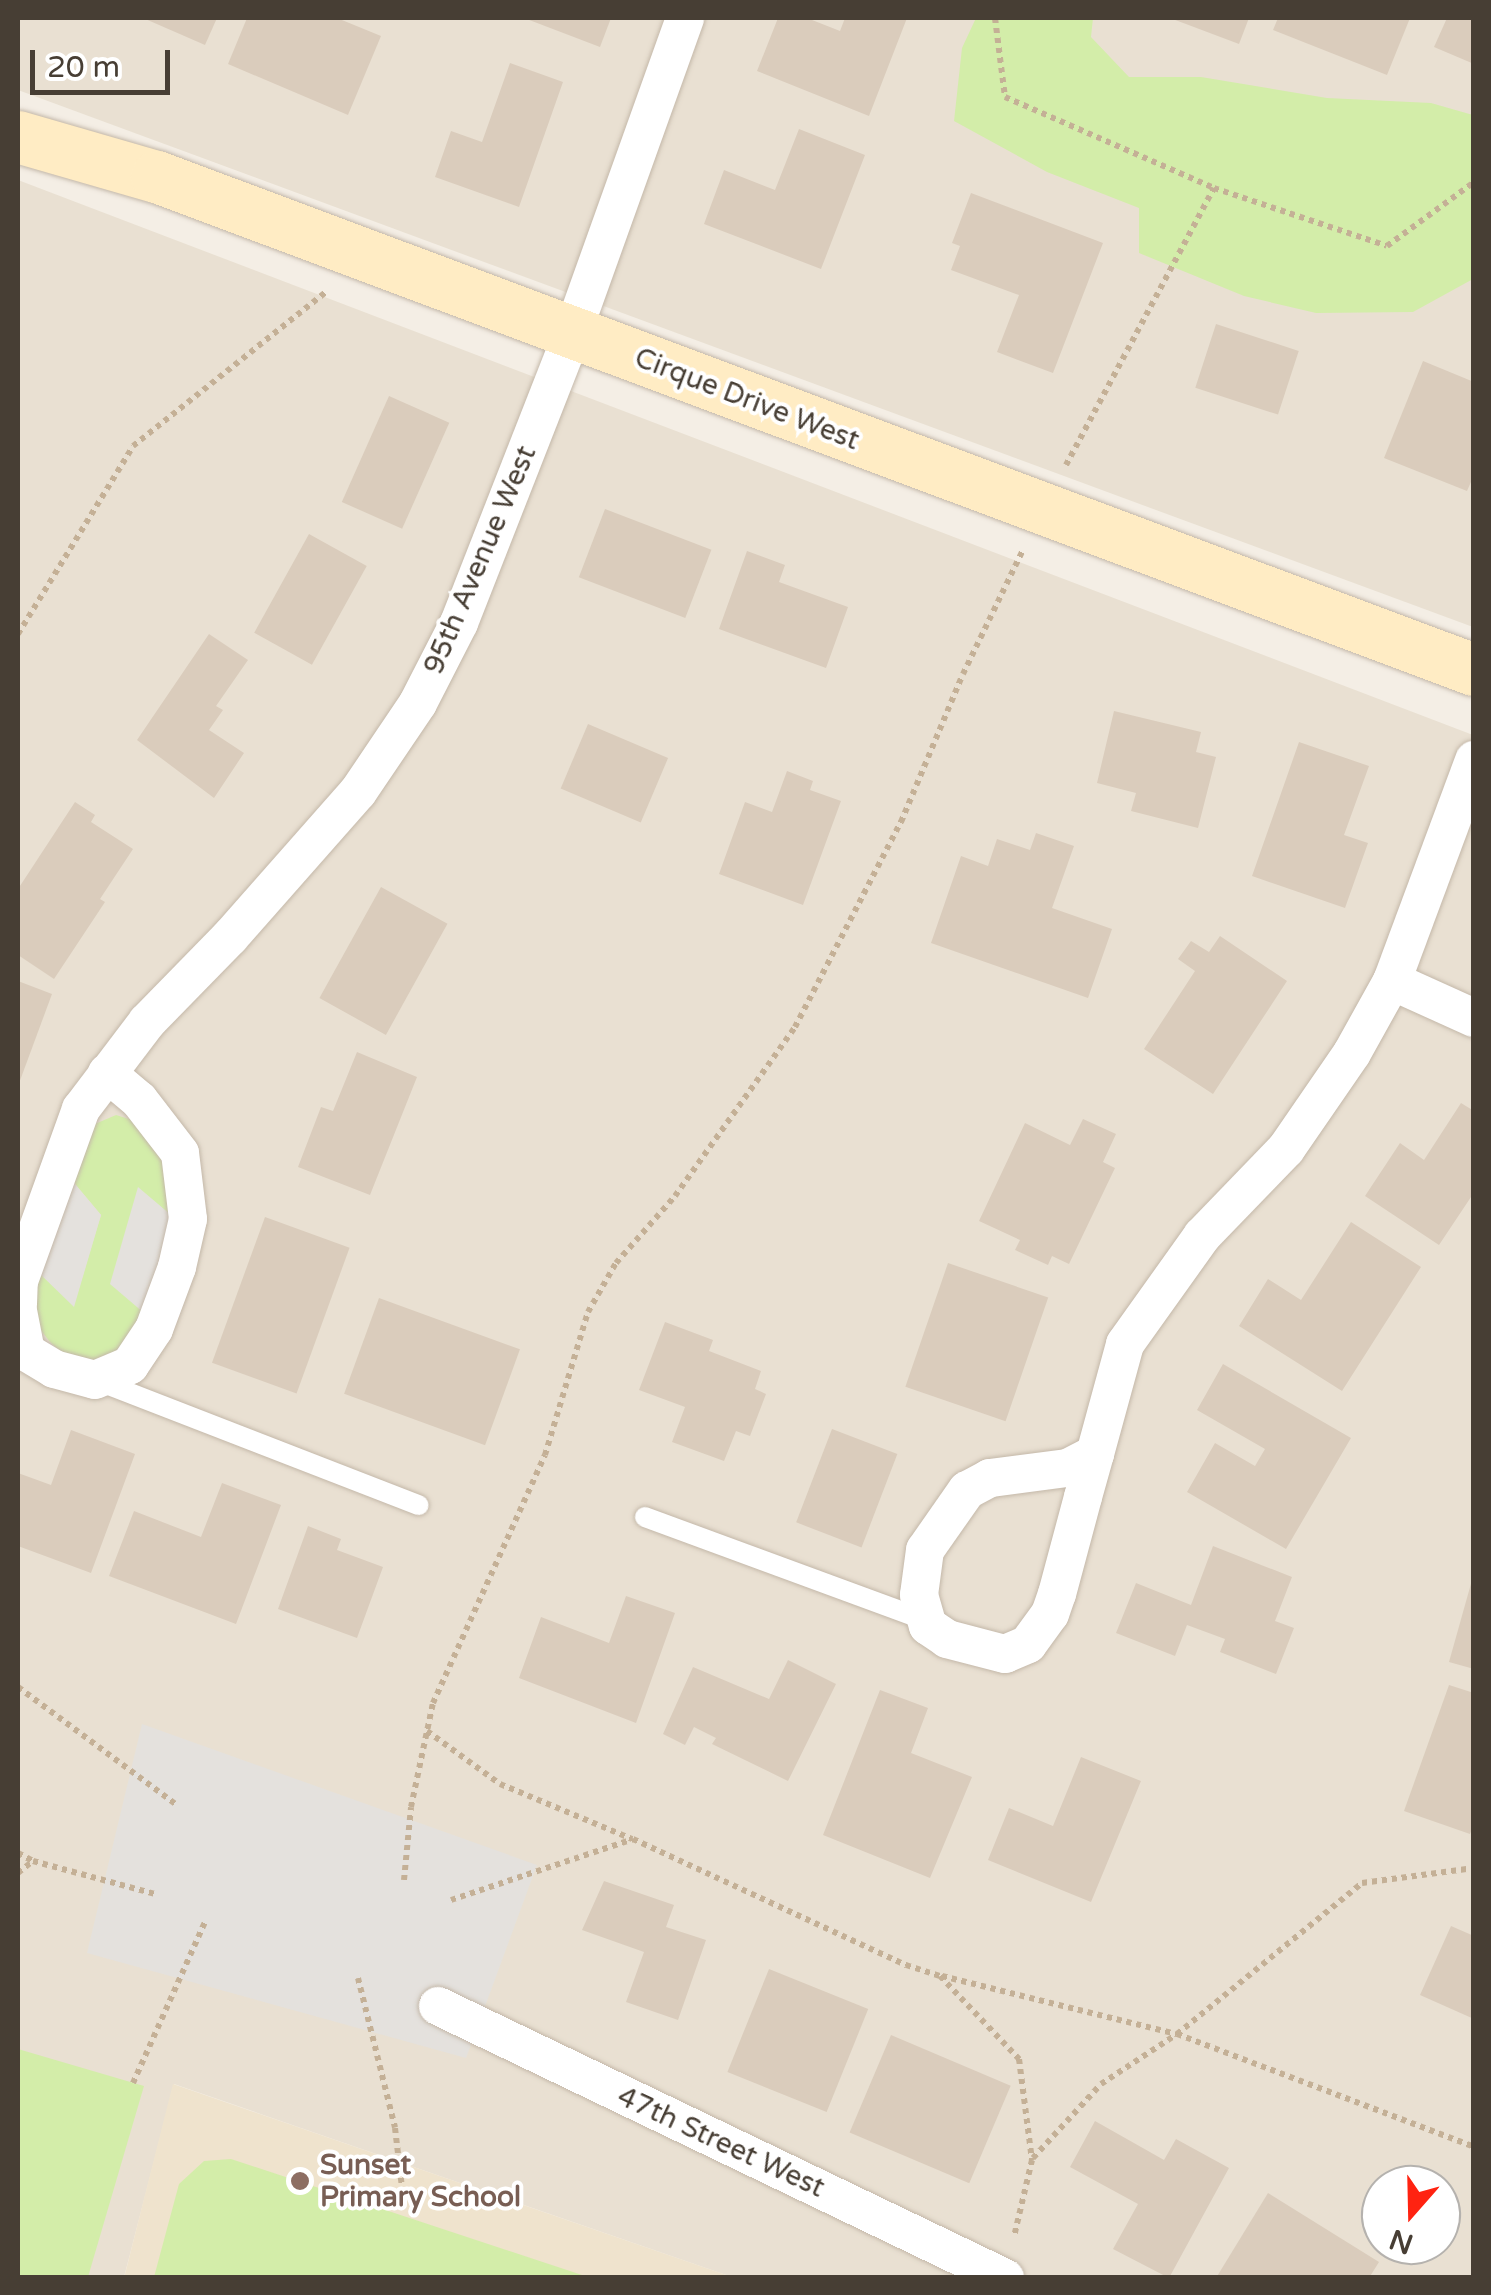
<!DOCTYPE html>
<html>
<head>
<meta charset="utf-8">
<style>
  body { margin:0 }
  #map { position:relative; width:1491px; height:2295px; overflow:hidden; background:#f4eee5; font-family:"Varela Round",sans-serif }
  div>[style] { position:absolute }
  [style*='--x'] { left:calc(var(--x)*1px); top:calc(var(--y)*1px); width:calc(var(--w)*1px); rotate:calc(var(--a)*1deg) }
  .residential>* { inset:0; background:#e9e0d2 }
  .education>* { inset:0; background:#efe3cd }
  .green>* { inset:0; background:#d3eda9 }
  .parking>* { inset:0; background:#e4e1dd }
  .building>* { inset:0; background:#daccbc; transform-origin:0 0 }
  .path>* { height:6px; margin-top:-3px; transform-origin:0; background:repeating-linear-gradient(90deg,#c4b096 0 5px,transparent 0 10px) }
  .roads { filter:drop-shadow(0 0 2px #c4b8a9) drop-shadow(0 0 2px #c4b8a9) }
  .lane>* { height:20px; margin:-10px; padding:0 10px; transform-origin:10px; border-radius:10px; background:#fff }
  .street>* { height:38px; margin:-19px; padding:0 19px; transform-origin:19px; border-radius:19px; background:#fff }
  .secondary>* { height:52px; margin:-26px; padding:0 26px; transform-origin:26px; border-radius:26px; background:#ffecc4 }
  .dots>* { width:28px; height:28px; translate:-50% -50%; box-sizing:border-box; border:5px solid #fff; border-radius:50% }
  span { translate:-50% -50%; white-space:nowrap; text-align:center; line-height:1.15; -webkit-text-stroke:8px #fff; paint-order:stroke }
  .street-label { font-size:28px; color:#473e34 }
  .education-label { font-size:28px; color:#785e54; font-weight:700 }
  .left { translate:0 -50%; text-align:left }
  .frame { position:absolute; inset:0; border:20px solid #473e34; pointer-events:none }
  .north { position:absolute; left:1361px; top:2165px; width:100px; height:100px; box-sizing:border-box; background:#fff; border:2px solid #b5b2ae; border-radius:50%; rotate:200deg; font-size:28px; font-weight:700; line-height:40px; text-align:center; color:#473e34 }
  .north::after { content:''; display:block; margin:auto; width:35px; height:45px; background:#ff2311; clip-path:polygon(50% 0,100% 100%,50% 72%,0 100%) }
  .scale { position:absolute; left:30px; top:50px; width:140px; height:45px; box-sizing:border-box; border:5px solid #473e34; border-top:0; padding-left:12px; font-size:30px; line-height:35px; white-space:nowrap; color:#473e34; -webkit-text-stroke:8px #fff; paint-order:stroke }
</style>
</head>
<body>
<div id="map">
  <div class="residential">
    <i style="clip-path:polygon(18px 18px,1473px 18px,1473px 627px,18px 90px)"></i>
    <i style="clip-path:polygon(evenodd,18px 180px,1473px 735px,1473px 2277px,732px 2277px,174px 2084px,124px 2277px,18px 2277px,18px 180px,1381px 2185px,1441px 2185px,1441px 2245px,1381px 2245px,1381px 2185px)"></i>
  </div>
  <div class="education">
    <i style="clip-path:polygon(173px 2084px,732px 2277px,124px 2278px)"></i>
  </div>
  <div class="green">
    <i style="clip-path:polygon(976px 18px,1093px 18px,1091px 37px,1129px 77px,1201px 77px,1327px 98px,1431px 103px,1473px 115px,1473px 279px,1413px 312px,1316px 313px,1244px 296px,1139px 253px,1139px 208px,1047px 172px,954px 121px,962px 48px)"></i>
    <i style="clip-path:polygon(116px 1115px,142px 1123px,158px 1141px,178px 1221px,138px 1188px,144px 1313px,135px 1337px,113px 1355px,94px 1361px,68px 1358px,50px 1342px,36px 1324px,32px 1303px,38px 1272px,74px 1305px,101px 1215px,70px 1178px,95px 1124px)"></i>
    <i style="clip-path:polygon(18px 2049px,144px 2086px,88px 2277px,18px 2277px)"></i>
    <i style="clip-path:polygon(231px 2159px,579px 2274px,588px 2277px,154px 2277px,179px 2184px,204px 2161px)"></i>
  </div>
  <div class="parking">
    <i style="clip-path:polygon(70px 1178px,101px 1215px,74px 1307px,38px 1272px)"></i>
    <i style="clip-path:polygon(138px 1187px,178px 1221px,144px 1313px,110px 1284px)"></i>
    <i style="clip-path:polygon(142px 1724px,537px 1865px,466px 2058px,87px 1953px)"></i>
  </div>
  <div class="building">
    <i style="clip-path:polygon(143px 18px,217px 18px,205px 45px)"></i>
    <i style="clip-path:polygon(247px 18px,337px 18px,381px 36px,348px 115px,228px 64px)"></i>
    <i style="clip-path:polygon(524px 18px,611px 18px,600px 47px)"></i>
    <i style="clip-path:polygon(778px 18px,807px 18px,840px 31px,845px 18px,907px 18px,869px 116px,757px 71px)"></i>
    <i style="clip-path:polygon(1170px 18px,1249px 18px,1239px 44px)"></i>
    <i style="clip-path:polygon(1278px 18px,1410px 18px,1387px 75px,1273px 30px)"></i>
    <i style="clip-path:polygon(1447px 18px,1474px 18px,1474px 64px,1434px 47px)"></i>
    <i style="clip-path:polygon(510px 63px,563px 82px,519px 207px,435px 177px,451px 131px,482px 142px)"></i>
    <i style="clip-path:polygon(799px 129px,865px 155px,821px 269px,704px 224px,724px 170px,775px 190px)"></i>
    <i style="clip-path:polygon(971px 193px,1103px 243px,1053px 373px,997px 352px,1019px 295px,951px 270px,960px 246px,952px 243px)"></i>
    <i style="left:1216px;top:324px;width:87px;height:67px;rotate:18deg"></i>
    <i style="clip-path:polygon(1423px 361px,1474px 382px,1474px 475px,1467px 491px,1384px 458px)"></i>
    <i style="left:389px;top:396px;width:66px;height:116px;rotate:24deg"></i>
    <i style="left:605px;top:509px;width:114px;height:73px;rotate:21deg"></i>
    <i style="left:309px;top:534px;width:66px;height:113px;rotate:29deg"></i>
    <i style="clip-path:polygon(747px 551px,785px 565px,779px 582px,848px 607px,826px 668px,719px 629px)"></i>
    <i style="clip-path:polygon(209px 634px,248px 660px,216px 706px,223px 710px,209px 730px,244px 753px,214px 798px,137px 740px)"></i>
    <i style="clip-path:polygon(1114px 711px,1201px 732px,1196px 752px,1216px 757px,1198px 828px,1131px 811px,1136px 793px,1097px 783px)"></i>
    <i style="left:588px;top:724px;width:87px;height:70px;rotate:23deg"></i>
    <i style="clip-path:polygon(1299px 742px,1369px 766px,1344px 835px,1368px 843px,1345px 908px,1252px 876px)"></i>
    <i style="clip-path:polygon(787px 771px,813px 781px,810px 790px,841px 801px,803px 905px,719px 874px,745px 802px,772px 812px)"></i>
    <i style="clip-path:polygon(75px 802px,95px 815px,91px 822px,133px 849px,100px 899px,105px 902px,54px 979px,18px 955px,18px 889px)"></i>
    <i style="clip-path:polygon(1036px 833px,1074px 846px,1052px 908px,1112px 929px,1088px 998px,931px 943px,961px 856px,988px 866px,997px 839px,1030px 850px)"></i>
    <i style="left:381px;top:887px;width:76px;height:127px;rotate:29deg"></i>
    <i style="clip-path:polygon(1220px 936px,1287px 981px,1213px 1094px,1144px 1049px,1195px 971px,1178px 959px,1191px 941px,1209px 952px)"></i>
    <i style="clip-path:polygon(18px 981px,52px 994px,18px 1086px)"></i>
    <i style="clip-path:polygon(357px 1052px,417px 1077px,370px 1195px,298px 1167px,321px 1107px,333px 1111px)"></i>
    <i style="clip-path:polygon(1461px 1103px,1474px 1111px,1473px 1194px,1439px 1245px,1365px 1196px,1400px 1143px,1424px 1160px)"></i>
    <i style="clip-path:polygon(1083px 1119px,1116px 1134px,1103px 1162px,1115px 1168px,1069px 1264px,1052px 1256px,1048px 1265px,1015px 1250px,1020px 1240px,979px 1221px,1025px 1123px,1070px 1145px)"></i>
    <i style="left:265px;top:1217px;width:90px;height:155px;rotate:20deg"></i>
    <i style="clip-path:polygon(1351px 1222px,1421px 1267px,1342px 1391px,1239px 1326px,1268px 1279px,1301px 1300px)"></i>
    <i style="left:948px;top:1263px;width:106px;height:131px;rotate:19deg"></i>
    <i style="left:379px;top:1298px;width:150px;height:102px;rotate:20deg"></i>
    <i style="clip-path:polygon(665px 1322px,713px 1340px,709px 1351px,761px 1371px,755px 1389px,766px 1394px,750px 1436px,736px 1431px,724px 1461px,672px 1442px,685px 1407px,639px 1390px)"></i>
    <i style="clip-path:polygon(1223px 1364px,1351px 1438px,1286px 1549px,1187px 1492px,1215px 1443px,1255px 1466px,1265px 1449px,1197px 1410px)"></i>
    <i style="left:832px;top:1429px;width:70px;height:100px;rotate:21deg"></i>
    <i style="clip-path:polygon(71px 1430px,135px 1454px,91px 1573px,18px 1546px,18px 1473px,51px 1485px)"></i>
    <i style="clip-path:polygon(222px 1483px,281px 1505px,236px 1624px,109px 1576px,134px 1511px,201px 1537px)"></i>
    <i style="clip-path:polygon(308px 1526px,341px 1539px,337px 1550px,383px 1567px,357px 1638px,278px 1609px)"></i>
    <i style="clip-path:polygon(1213px 1546px,1292px 1577px,1275px 1621px,1294px 1628px,1276px 1674px,1220px 1652px,1225px 1639px,1187px 1625px,1175px 1656px,1116px 1633px,1136px 1583px,1191px 1605px)"></i>
    <i style="clip-path:polygon(1472px 1580px,1474px 1580px,1474px 1669px,1449px 1662px)"></i>
    <i style="clip-path:polygon(626px 1596px,675px 1613px,636px 1723px,519px 1678px,541px 1617px,609px 1643px)"></i>
    <i style="clip-path:polygon(788px 1660px,836px 1684px,788px 1781px,712px 1744px,716px 1738px,694px 1727px,685px 1745px,663px 1734px,693px 1667px,769px 1699px)"></i>
    <i style="clip-path:polygon(1449px 1685px,1474px 1693px,1474px 1823px,1470px 1834px,1404px 1811px)"></i>
    <i style="clip-path:polygon(880px 1690px,928px 1708px,911px 1753px,972px 1777px,930px 1878px,823px 1835px)"></i>
    <i style="clip-path:polygon(1081px 1757px,1141px 1781px,1091px 1902px,988px 1860px,1009px 1808px,1053px 1826px)"></i>
    <i style="clip-path:polygon(604px 1881px,674px 1905px,666px 1927px,706px 1940px,678px 2020px,626px 2002px,644px 1952px,582px 1930px)"></i>
    <i style="clip-path:polygon(1451px 1926px,1474px 1936px,1474px 2019px,1420px 1995px)"></i>
    <i style="left:769px;top:1969px;width:107px;height:111px;rotate:22deg"></i>
    <i style="left:891px;top:2035px;width:130px;height:106px;rotate:23deg"></i>
    <i style="clip-path:polygon(1095px 2121px,1164px 2160px,1176px 2139px,1229px 2168px,1169px 2278px,1113px 2249px,1138px 2204px,1070px 2167px)"></i>
    <i style="clip-path:polygon(1268px 2193px,1379px 2262px,1369px 2278px,1216px 2278px)"></i>
  </div>
  <div class="path">
    <i style="--x:995;--y:18;--w:80;--a:82.8"></i>
    <i style="--x:1005;--y:97;--w:228;--a:23.5"></i>
    <i style="--x:1214;--y:188;--w:182;--a:18.5"></i>
    <i style="--x:1387;--y:246;--w:108;--a:-36.3"></i>
    <i style="--x:1066;--y:465;--w:314;--a:-61.9"></i>
    <i style="--x:18;--y:634;--w:220;--a:-58.5"></i>
    <i style="--x:133;--y:446;--w:247;--a:-38.6"></i>
    <i style="--x:18;--y:1687;--w:198;--a:36.6"></i>
    <i style="--x:427;--y:1731;--w:90;--a:36"></i>
    <i style="--x:500;--y:1784;--w:143;--a:22.6"></i>
    <i style="--x:18;--y:1853;--w:17;--a:28"></i>
    <i style="--x:18;--y:1873;--w:19;--a:-39"></i>
    <i style="--x:33;--y:1861;--w:126;--a:15.1"></i>
    <i style="--x:404;--y:1880;--w:73;--a:-84.5"></i>
    <i style="--x:411;--y:1807;--w:106;--a:-78.1"></i>
    <i style="--x:433;--y:1703;--w:272;--a:-65.7"></i>
    <i style="--x:545;--y:1455;--w:149;--a:-73.3"></i>
    <i style="--x:588;--y:1312;--w:56;--a:-60.3"></i>
    <i style="--x:616;--y:1263;--w:89;--a:-48.6"></i>
    <i style="--x:675;--y:1196;--w:207;--a:-54.6"></i>
    <i style="--x:795;--y:1027;--w:231;--a:-62.7"></i>
    <i style="--x:901;--y:822;--w:160;--a:-67.3"></i>
    <i style="--x:963;--y:674;--w:136;--a:-64.2"></i>
    <i style="--x:451;--y:1900;--w:192;--a:-18.5"></i>
    <i style="--x:633;--y:1839;--w:301;--a:24.8"></i>
    <i style="--x:906;--y:1965;--w:36;--a:18"></i>
    <i style="--x:940;--y:1976;--w:115;--a:46.4"></i>
    <i style="--x:1019;--y:2059;--w:102;--a:82.7"></i>
    <i style="--x:1032;--y:2160;--w:79;--a:103.2"></i>
    <i style="--x:942;--y:1976;--w:242;--a:13.9"></i>
    <i style="--x:1177;--y:2034;--w:239;--a:-39.2"></i>
    <i style="--x:1362;--y:1883;--w:113;--a:-7.6"></i>
    <i style="--x:358;--y:1978;--w:154;--a:76.1"></i>
    <i style="--x:395;--y:2128;--w:68;--a:83.3"></i>
    <i style="--x:133;--y:2083;--w:176;--a:-65.9"></i>
    <i style="--x:1033;--y:2158;--w:100;--a:-47.4"></i>
    <i style="--x:1101;--y:2084;--w:91;--a:-33.3"></i>
    <i style="--x:1177;--y:2034;--w:318;--a:20.8"></i>
  </div>
  <div class="roads">
    <div class="lane">
      <i style="--x:96;--y:1380;--w:346;--a:21.2"></i>
      <i style="--x:645;--y:1517;--w:298;--a:20.2"></i>
    </div>
    <div class="street">
      <i style="--x:1392;--y:981;--w:90;--a:24.3"></i>
      <i style="--x:18;--y:1304;--w:23;--a:-88"></i>
      <i style="--x:19;--y:1281;--w:183;--a:-70.2"></i>
      <i style="--x:81;--y:1109;--w:109;--a:-52.8"></i>
      <i style="--x:147;--y:1022;--w:119;--a:-45.7"></i>
      <i style="--x:230;--y:937;--w:193;--a:-48.6"></i>
      <i style="--x:358;--y:792;--w:107;--a:-56"></i>
      <i style="--x:418;--y:703;--w:90;--a:-62.9"></i>
      <i style="--x:459;--y:623;--w:310;--a:-68.6"></i>
      <i style="--x:572;--y:334;--w:336;--a:-70.3"></i>
      <i style="--x:18;--y:1311;--w:42;--a:79"></i>
      <i style="--x:26;--y:1352;--w:33;--a:31"></i>
      <i style="--x:54;--y:1369;--w:42;--a:15"></i>
      <i style="--x:95;--y:1380;--w:38;--a:-23"></i>
      <i style="--x:130;--y:1365;--w:43;--a:-56.3"></i>
      <i style="--x:154;--y:1329;--w:66;--a:-69.6"></i>
      <i style="--x:177;--y:1267;--w:49;--a:-77.1"></i>
      <i style="--x:188;--y:1219;--w:66;--a:-96.9"></i>
      <i style="--x:180;--y:1153;--w:67;--a:-127.7"></i>
      <i style="--x:139;--y:1100;--w:42;--a:-139.8"></i>
      <i style="--x:1095;--y:1454;--w:31;--a:153"></i>
      <i style="--x:1067;--y:1468;--w:78;--a:172.6"></i>
      <i style="--x:990;--y:1478;--w:26;--a:152"></i>
      <i style="--x:967;--y:1490;--w:73;--a:125"></i>
      <i style="--x:925;--y:1550;--w:45;--a:97.6"></i>
      <i style="--x:919;--y:1595;--w:32;--a:74"></i>
      <i style="--x:928;--y:1626;--w:23;--a:34"></i>
      <i style="--x:947;--y:1639;--w:60;--a:14.5"></i>
      <i style="--x:1005;--y:1654;--w:25;--a:-23"></i>
      <i style="--x:1028;--y:1644;--w:37;--a:-54"></i>
      <i style="--x:1050;--y:1614;--w:21;--a:-71"></i>
      <i style="--x:1057;--y:1594;--w:100;--a:-75"></i>
      <i style="--x:1083;--y:1497;--w:45;--a:-74.4"></i>
      <i style="--x:1095;--y:1454;--w:114;--a:-74.7"></i>
      <i style="--x:1125;--y:1344;--w:133;--a:-54.5"></i>
      <i style="--x:1202;--y:1236;--w:121;--a:-46"></i>
      <i style="--x:1286;--y:1149;--w:116;--a:-55.5"></i>
      <i style="--x:1352;--y:1053;--w:82;--a:-60.9"></i>
      <i style="--x:1392;--y:981;--w:236;--a:-69.6"></i>
      <i style="--x:438;--y:2006;--w:629;--a:25.63"></i>
    </div>
    <div class="secondary">
      <i style="--x:18;--y:137;--w:145;--a:16.1"></i>
      <i style="--x:157;--y:177;--w:1406;--a:20.52"></i>
    </div>
  </div>
  <div class="dots">
    <i style="left:300px;top:2181px;background:#8d6e63"></i>
  </div>
  <div class="street-label">
    <span style="left:747px;top:399px;rotate:21deg">Cirque Drive West</span>
    <span style="left:480px;top:560px;rotate:-67deg">95th Avenue West</span>
    <span style="left:721px;top:2142px;rotate:25deg">47th Street West</span>
  </div>
  <div class="education-label">
    <span class="left" style="left:320px;top:2181px">Sunset<br>Primary School</span>
  </div>
  <div class="frame"></div>
  <div class="north">N</div>
  <div class="scale">20 m</div>
</div>
</body>
</html>
